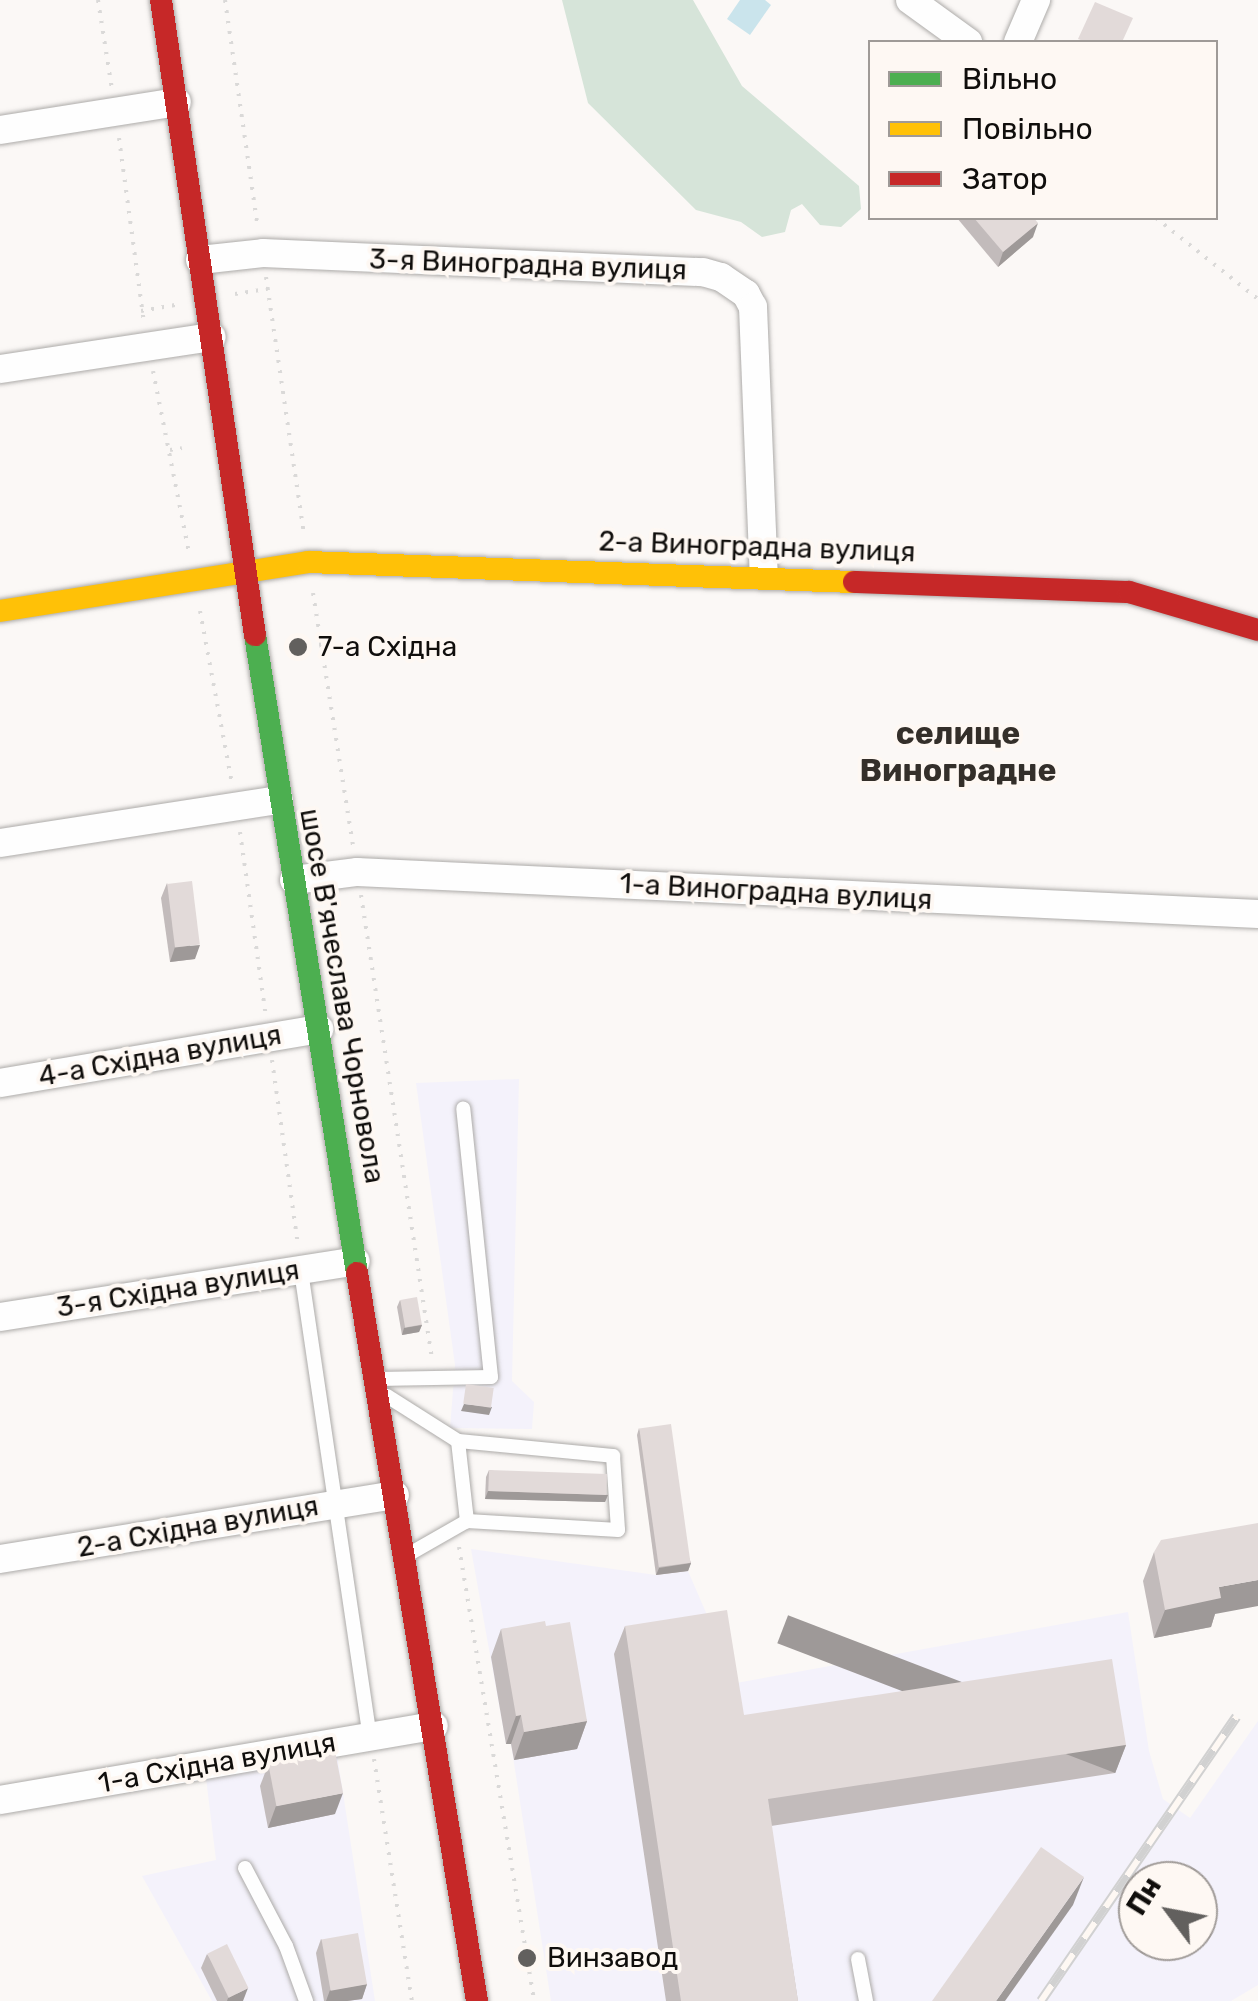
<!DOCTYPE html>
<html>
<head>
<meta charset="utf-8">
<style>
  body { margin:0 }
  #map { position:relative; width:1258px; height:2001px; overflow:hidden; background:#fbf8f6; font-family:Rubik,sans-serif }
  div>[style] { position:absolute }
  [style*='--x'] { left:calc(var(--x)*1px); top:calc(var(--y)*1px); width:calc(var(--w)*1px); rotate:calc(var(--a)*1deg) }
  .industrial>* { inset:0; background:#f4f2fb }
  .green>* { inset:0; background:#d6e4d9 }
  .water>* { inset:0; background:#cae4ec }
  .path>* { height:4px; margin-top:-2px; transform-origin:0; background:repeating-linear-gradient(90deg,#dad9d8 0 2.5px,transparent 0 10.5px) }
  .roads { filter:drop-shadow(0 0 2px #adaba9) drop-shadow(0 0 2px #adaba9) }
  .lane>* { height:14px; margin:-7px; padding:0 7px; transform-origin:7px; border-radius:7px; background:#fefefe }
  .street>* { height:28px; margin:-14px; padding:0 14px; transform-origin:14px; border-radius:14px; background:#fefefe }
  .fast>* { height:22px; margin:-11px; padding:0 11px; transform-origin:11px; border-radius:11px; background:#4caf50 }
  .slow>* { height:22px; margin:-11px; padding:0 11px; transform-origin:11px; border-radius:11px; background:#ffc107 }
  .jam>* { height:22px; margin:-11px; padding:0 11px; transform-origin:11px; border-radius:11px; background:#c62828 }
  .rail>* { height:10px; margin-top:-5px; transform-origin:0; background:repeating-linear-gradient(90deg,#fef8f3 0 19px,#d1d1d1 0 38px); box-sizing:border-box; border-block:2px solid #d1d1d1 }
  .wall>* { inset:0; background:#c2bbbb }
  .shaded-wall>* { inset:0; background:#9e9998; transform-origin:0 0 }
  .building>* { inset:0; background:#e2dad9; transform-origin:0 0 }
  .dots>* { width:28px; height:28px; translate:-50% -50%; box-sizing:border-box; border:5px solid #fef8f3; border-radius:50% }
  span { translate:-50% -50%; white-space:nowrap; text-align:center; line-height:1.15; -webkit-text-stroke:8px #fef8f3; paint-order:stroke }
  .street-label { font-size:28px; color:#100e0c }
  .poi-label { font-size:28px; color:#100e0c }
  .left { translate:0 -50%; text-align:left }
  .quarter-label { font-size:32px; color:#342f2a; font-weight:700 }
  .legend { position:absolute; left:868px; top:40px; width:350px; height:180px; box-sizing:border-box; background:#fef8f3; border:2px solid #9f9a97; margin:0; padding:12px 18px; list-style:none; font-size:30px; color:#100e0c }
  .legend li { display:flex; align-items:center; gap:20px; height:50px }
  .legend b { width:50px; border:2px solid #9f9a97 }
  .north { position:absolute; left:1118px; top:1861px; width:100px; height:100px; box-sizing:border-box; background:#fef8f3; border:2px solid #9f9a97; border-radius:50%; rotate:302deg; font-size:28px; font-weight:700; line-height:40px; text-align:center; color:#100e0c }
  .north::after { content:''; display:block; margin:auto; width:35px; height:45px; background:#62605e; clip-path:polygon(50% 0,100% 100%,50% 72%,0 100%) }
</style>
</head>
<body>
<div id="map">
  <div class="industrial">
    <i style="clip-path:polygon(519px 1079px,512px 1381px,534px 1402px,532px 1429px,450px 1428px,455px 1365px,416px 1083px)"></i>
    <i style="clip-path:polygon(evenodd,471px 1549px,656px 1575px,688px 1571px,717px 1638px,725px 1685px,1128px 1612px,1149px 1751px,1163px 1799px,1190px 1818px,1258px 1721px,1258px 1985px,1231px 2001px,551px 2001px,511px 1744px,506px 1744px,471px 1549px,1138px 1881px,1198px 1881px,1198px 1941px,1138px 1941px,1138px 1881px)"></i>
    <i style="clip-path:polygon(337px 1754px,375px 2001px,212px 2001px,142px 1876px,216px 1860px,206px 1778px)"></i>
  </div>
  <div class="green">
    <i style="clip-path:polygon(562px 0,693px 0,742px 86px,859px 186px,861px 209px,841px 227px,820px 225px,802px 204px,791px 210px,785px 232px,762px 237px,741px 222px,696px 210px,588px 103px)"></i>
  </div>
  <div class="water">
    <i style="clip-path:polygon(740px 0,765px 0,771px 5px,750px 35px,727px 19px)"></i>
  </div>
  <div class="path">
    <i style="--x:98;--y:0;--w:90;--a:81.1"></i>
    <i style="--x:225;--y:0;--w:230;--a:81.8"></i>
    <i style="--x:119;--y:138;--w:186;--a:82.3"></i>
    <i style="--x:1156;--y:218;--w:130;--a:38.5"></i>
    <i style="--x:266;--y:277;--w:260;--a:81.6"></i>
    <i style="--x:235;--y:294;--w:33;--a:-9"></i>
    <i style="--x:141;--y:311;--w:36;--a:-10"></i>
    <i style="--x:153;--y:371;--w:185;--a:78.8"></i>
    <i style="--x:170;--y:450;--w:12;--a:-9"></i>
    <i style="--x:313;--y:593;--w:256;--a:81"></i>
    <i style="--x:200;--y:611;--w:176;--a:79.5"></i>
    <i style="--x:298;--y:647;--w:24;--a:-7"></i>
    <i style="--x:240;--y:832;--w:181;--a:82"></i>
    <i style="--x:361;--y:895;--w:470;--a:81.3"></i>
    <i style="--x:272;--y:1060;--w:186;--a:82"></i>
    <i style="--x:459;--y:1547;--w:460;--a:80.6"></i>
    <i style="--x:374;--y:1759;--w:245;--a:81.1"></i>
  </div>
  <div class="roads">
    <div class="lane">
      <i style="--x:301;--y:1271;--w:470;--a:81.6"></i>
      <i style="--x:377;--y:1379;--w:114;--a:-1"></i>
      <i style="--x:491;--y:1377;--w:270;--a:-95.9"></i>
      <i style="--x:387;--y:1396;--w:84;--a:32.4"></i>
      <i style="--x:458;--y:1441;--w:81;--a:83.6"></i>
      <i style="--x:467;--y:1521;--w:64;--a:150.3"></i>
      <i style="--x:458;--y:1441;--w:156;--a:5.5"></i>
      <i style="--x:613;--y:1456;--w:74;--a:86.1"></i>
      <i style="--x:618;--y:1530;--w:151;--a:-176.6"></i>
      <i style="--x:245;--y:1868;--w:88;--a:62.3"></i>
      <i style="--x:286;--y:1946;--w:59;--a:70"></i>
      <i style="--x:858;--y:1959;--w:43;--a:79.2"></i>
    </div>
    <div class="street">
      <i style="--x:910;--y:0;--w:72;--a:35.9"></i>
      <i style="--x:1018;--y:42;--w:46;--a:-66.8"></i>
      <i style="--x:0;--y:130;--w:179;--a:-9"></i>
      <i style="--x:200;--y:260;--w:63;--a:-6.3"></i>
      <i style="--x:263;--y:253;--w:440;--a:2.5"></i>
      <i style="--x:703;--y:272;--w:19;--a:16"></i>
      <i style="--x:721;--y:277;--w:30;--a:34"></i>
      <i style="--x:746;--y:294;--w:15;--a:62"></i>
      <i style="--x:753;--y:307;--w:269;--a:87.7"></i>
      <i style="--x:0;--y:369;--w:214;--a:-8.6"></i>
      <i style="--x:0;--y:843;--w:282;--a:-8.8"></i>
      <i style="--x:294;--y:880;--w:64;--a:-7.2"></i>
      <i style="--x:357;--y:872;--w:902;--a:2.67"></i>
      <i style="--x:0;--y:1083;--w:324;--a:-9.6"></i>
      <i style="--x:0;--y:1317;--w:360;--a:-8.9"></i>
      <i style="--x:0;--y:1559;--w:400;--a:-9.2"></i>
      <i style="--x:0;--y:1800;--w:440;--a:-9.7"></i>
    </div>
    <div class="fast">
      <i style="--x:255;--y:635;--w:646;--a:80.92"></i>
    </div>
    <div class="slow">
      <i style="--x:0;--y:611;--w:312;--a:-9"></i>
      <i style="--x:308;--y:562;--w:546;--a:2.1"></i>
    </div>
    <div class="jam">
      <i style="--x:161;--y:0;--w:642;--a:81.58"></i>
      <i style="--x:854;--y:582;--w:275;--a:2.1"></i>
      <i style="--x:1129;--y:592;--w:134;--a:16.4"></i>
      <i style="--x:357;--y:1273;--w:738;--a:80.64"></i>
    </div>
  </div>
  <div class="rail">
    <i style="--x:1041;--y:2001;--w:345;--a:-55.5"></i>
  </div>
  <div class="wall">
    <i style="clip-path:polygon(957px 218px,1034px 218px,1033px 237px,998px 267px)"></i>
    <i style="clip-path:polygon(167px 883px,195px 959px,170px 962px,161px 898px)"></i>
    <i style="clip-path:polygon(400px 1300px,422px 1325px,419px 1332px,402px 1335px,397px 1307px)"></i>
    <i style="clip-path:polygon(639px 1428px,691px 1563px,688px 1571px,656px 1575px,637px 1435px)"></i>
    <i style="clip-path:polygon(489px 1470px,608px 1495px,605px 1502px,485px 1499px,486px 1477px)"></i>
    <i style="clip-path:polygon(1154px 1552px,1215px 1614px,1211px 1627px,1154px 1638px,1143px 1581px)"></i>
    <i style="clip-path:polygon(546px 1626px,587px 1721px,577px 1749px,514px 1760px,511px 1744px,506px 1744px,491px 1657px,501px 1629px)"></i>
    <i style="clip-path:polygon(625px 1626px,744px 1715px,1126px 1745px,1115px 1773px,771px 1826px,798px 2001px,666px 2001px,614px 1654px)"></i>
    <i style="clip-path:polygon(268px 1765px,335px 1814px,268px 1828px,260px 1786px)"></i>
    <i style="clip-path:polygon(321px 1939px,367px 1984px,362px 1999px,347px 2001px,324px 2001px,316px 1953px)"></i>
    <i style="clip-path:polygon(207px 1954px,243px 2001px,217px 2001px,201px 1968px)"></i>
  </div>
  <div class="shaded-wall">
    <i style="clip-path:polygon(1038px 223px,1033px 237px,998px 267px,1003px 252px)"></i>
    <i style="clip-path:polygon(200px 945px,195px 959px,170px 962px,175px 947px)"></i>
    <i style="clip-path:polygon(422px 1325px,419px 1332px,402px 1335px,404px 1328px)"></i>
    <i style="clip-path:polygon(464px 1404px,492px 1407px,489px 1415px,461px 1411px)"></i>
    <i style="clip-path:polygon(488px 1491px,608px 1495px,605px 1502px,485px 1499px)"></i>
    <i style="clip-path:polygon(691px 1563px,688px 1571px,656px 1575px,659px 1568px)"></i>
    <i style="clip-path:polygon(1258px 1580px,1258px 1606px,1215px 1614px,1211px 1627px,1154px 1638px,1165px 1610px,1219px 1587px)"></i>
    <i style="clip-path:polygon(521px 1715px,511px 1744px,506px 1744px,516px 1716px)"></i>
    <i style="clip-path:polygon(587px 1721px,577px 1749px,514px 1760px,524px 1732px)"></i>
    <i style="left:1126px;top:1745px;width:30px;height:362px;rotate:111deg"></i>
    <i style="clip-path:polygon(343px 1793px,335px 1814px,268px 1828px,276px 1806px)"></i>
    <i style="clip-path:polygon(1084px 1877px,1073px 1905px,1005px 2001px,996px 2001px)"></i>
    <i style="clip-path:polygon(367px 1984px,362px 1999px,347px 2001px,326px 2001px,330px 1990px)"></i>
    <i style="clip-path:polygon(248px 1988px,243px 2001px,227px 2001px,228px 1998px)"></i>
  </div>
  <div class="building">
    <i style="clip-path:polygon(1095px 2px,1133px 18px,1122px 42px,1086px 42px,1078px 39px)"></i>
    <i style="clip-path:polygon(974px 218px,1034px 218px,1038px 223px,1003px 252px)"></i>
    <i style="left:192px;top:881px;width:64px;height:25px;rotate:83deg"></i>
    <i style="left:417px;top:1297px;width:28px;height:17px;rotate:80deg"></i>
    <i style="left:466px;top:1384px;width:28px;height:20px;rotate:8deg"></i>
    <i style="left:671px;top:1424px;width:140px;height:32px;rotate:82deg"></i>
    <i style="left:489px;top:1470px;width:118px;height:21px;rotate:2deg"></i>
    <i style="clip-path:polygon(1258px 1523px,1258px 1580px,1219px 1587px,1221px 1598px,1165px 1610px,1154px 1552px,1161px 1540px)"></i>
    <i style="clip-path:polygon(727px 1610px,744px 1715px,1112px 1659px,1126px 1745px,768px 1799px,798px 2001px,681px 2001px,625px 1626px)"></i>
    <i style="clip-path:polygon(545px 1621px,546px 1626px,570px 1622px,587px 1721px,524px 1732px,521px 1715px,516px 1716px,501px 1629px)"></i>
    <i style="left:335px;top:1751px;width:43px;height:68px;rotate:79deg"></i>
    <i style="clip-path:polygon(1041px 1847px,1084px 1877px,996px 2001px,932px 2001px)"></i>
    <i style="left:358px;top:1933px;width:52px;height:37px;rotate:80deg"></i>
    <i style="left:227px;top:1944px;width:49px;height:22px;rotate:64deg"></i>
  </div>
  <div class="dots">
    <i style="left:298px;top:647px;background:#62605e"></i>
    <i style="left:527px;top:1958px;background:#62605e"></i>
  </div>
  <div class="street-label">
    <span style="left:528px;top:265px;rotate:2deg">3-я Виноградна вулиця</span>
    <span style="left:757px;top:547px;rotate:2deg">2-а Виноградна вулиця</span>
    <span style="left:776px;top:892px;rotate:3deg">1-а Виноградна вулиця</span>
    <span style="left:342px;top:996px;rotate:80deg">шосе В'ячеслава Чорновола</span>
    <span style="left:160px;top:1056px;rotate:-10deg">4-а Східна вулиця</span>
    <span style="left:178px;top:1289px;rotate:-9deg">3-я Східна вулиця</span>
    <span style="left:198px;top:1527px;rotate:-10deg">2-а Східна вулиця</span>
    <span style="left:217px;top:1763px;rotate:-10deg">1-а Східна вулиця</span>
  </div>
  <div class="poi-label">
    <span class="left" style="left:318px;top:647px">7-а Східна</span>
    <span class="left" style="left:547px;top:1958px">Винзавод</span>
  </div>
  <div class="quarter-label">
    <span style="left:958px;top:752px">селище<br>Виноградне</span>
  </div>
  <ul class="legend">
  <li><b style="height:12px;background:#4caf50"></b>Вільно</li>
  <li><b style="height:12px;background:#ffc107"></b>Повільно</li>
  <li><b style="height:12px;background:#c62828"></b>Затор</li>
  </ul>
  <div class="north">Пн</div>
</div>
</body>
</html>
